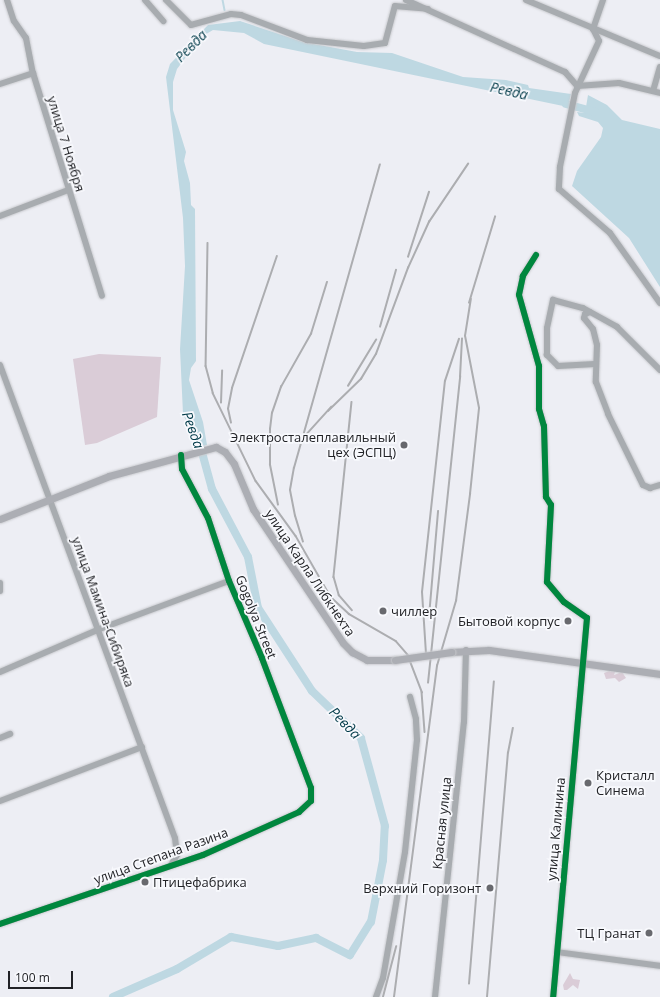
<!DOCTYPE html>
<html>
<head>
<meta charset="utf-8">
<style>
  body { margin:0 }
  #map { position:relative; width:660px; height:997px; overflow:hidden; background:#edeef4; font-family:"Open Sans",sans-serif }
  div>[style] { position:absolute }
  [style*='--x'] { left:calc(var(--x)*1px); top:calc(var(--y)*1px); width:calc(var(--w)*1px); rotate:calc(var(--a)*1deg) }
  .green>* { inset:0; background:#daccd7 }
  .water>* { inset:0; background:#bed8e2 }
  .stream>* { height:1.5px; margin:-0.75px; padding:0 0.75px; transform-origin:0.75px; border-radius:0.75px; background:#bed8e2 }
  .river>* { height:8px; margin:-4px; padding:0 4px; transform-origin:4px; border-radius:4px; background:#bed8e2 }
  .roads { filter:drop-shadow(0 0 1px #c9cace) drop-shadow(0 0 1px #c9cace) }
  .minor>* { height:6px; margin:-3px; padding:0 3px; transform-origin:3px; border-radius:3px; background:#a8acb0 }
  .major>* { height:7px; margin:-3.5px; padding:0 3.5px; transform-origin:3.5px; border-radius:3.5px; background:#acaeb4 }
  .rail>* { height:1.5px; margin:-0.75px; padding:0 0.75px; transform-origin:0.75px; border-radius:0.75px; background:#acadb0 }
  .bridges { filter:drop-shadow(0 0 1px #c9cace) drop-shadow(0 0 1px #c9cace) }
  .major-bridge>* { height:7px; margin:-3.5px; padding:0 3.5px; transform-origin:3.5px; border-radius:3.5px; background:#acaeb4 }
  .cycleway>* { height:6px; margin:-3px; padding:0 3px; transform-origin:3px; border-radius:3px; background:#00873e }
  .dots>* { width:11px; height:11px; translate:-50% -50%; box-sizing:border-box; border:2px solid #f8f9fd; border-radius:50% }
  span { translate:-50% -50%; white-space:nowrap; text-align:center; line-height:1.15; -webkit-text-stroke:3.5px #f8f9fd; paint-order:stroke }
  .street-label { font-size:13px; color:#212226 }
  .poi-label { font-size:13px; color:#212226 }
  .right { translate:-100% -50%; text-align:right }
  .left { translate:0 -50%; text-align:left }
  .water-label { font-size:14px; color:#023b49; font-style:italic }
  .scale { position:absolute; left:8px; top:971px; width:65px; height:18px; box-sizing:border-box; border:2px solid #212226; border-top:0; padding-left:5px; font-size:12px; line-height:14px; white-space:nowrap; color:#212226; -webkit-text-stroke:3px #f8f9fd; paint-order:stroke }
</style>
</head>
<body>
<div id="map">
  <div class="green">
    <i style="clip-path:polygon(99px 354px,161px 357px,157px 417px,97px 443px,85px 445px,73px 359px)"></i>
    <i style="clip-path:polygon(609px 671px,615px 672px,614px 675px,622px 672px,626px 678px,619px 682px,615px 678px,606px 679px,604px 673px)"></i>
    <i style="clip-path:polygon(570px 973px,573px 979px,580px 980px,578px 989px,573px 985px,567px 990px,564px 990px,563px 985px)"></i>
  </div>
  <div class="water">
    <i style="clip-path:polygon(240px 21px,303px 42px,357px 52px,392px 53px,463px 77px,506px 80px,528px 85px,529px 88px,571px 94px,568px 107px,264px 44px,244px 33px,213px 30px,201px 37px,177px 69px,173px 82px,173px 110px,186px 152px,184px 161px,190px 183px,191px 205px,195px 209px,196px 361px,191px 368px,189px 380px,203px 422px,207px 445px,198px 447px,183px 414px,180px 349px,185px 266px,183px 218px,166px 77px,170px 64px,208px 25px)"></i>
    <i style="clip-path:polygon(588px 95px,607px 105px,622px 120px,660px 129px,660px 287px,629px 238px,572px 186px,577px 171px,601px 137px,603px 128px,598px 122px,579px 116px,577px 112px,585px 113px)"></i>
  </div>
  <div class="stream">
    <i style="--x:223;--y:0;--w:10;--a:79"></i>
  </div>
  <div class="river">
    <i style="--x:566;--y:104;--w:30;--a:15"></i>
    <i style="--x:113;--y:997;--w:70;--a:-23.6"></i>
    <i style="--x:177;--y:969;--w:63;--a:-30.7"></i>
    <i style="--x:231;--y:937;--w:48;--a:10.8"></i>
    <i style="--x:278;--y:946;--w:39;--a:-12"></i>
    <i style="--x:316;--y:938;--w:38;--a:27"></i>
    <i style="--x:350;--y:955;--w:39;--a:-58"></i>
    <i style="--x:371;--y:922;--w:63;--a:-79"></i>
    <i style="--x:383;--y:860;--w:34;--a:-87"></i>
    <i style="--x:385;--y:826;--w:91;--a:-105.3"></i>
    <i style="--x:361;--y:738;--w:68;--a:-136.2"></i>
    <i style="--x:312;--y:691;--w:99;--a:-123"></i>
    <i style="--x:258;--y:608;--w:52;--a:-101.1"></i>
    <i style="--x:248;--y:557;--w:77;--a:-117.9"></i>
    <i style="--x:212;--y:489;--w:46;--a:-105.3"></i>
  </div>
  <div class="roads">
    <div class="minor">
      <i style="--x:7;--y:0;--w:22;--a:72"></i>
      <i style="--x:14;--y:21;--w:21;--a:55"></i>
      <i style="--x:26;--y:38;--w:36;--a:79"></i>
      <i style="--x:33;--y:73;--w:233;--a:72.8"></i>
      <i style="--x:145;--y:0;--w:28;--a:49"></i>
      <i style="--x:166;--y:0;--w:35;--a:45"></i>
      <i style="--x:191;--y:25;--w:41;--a:-15.4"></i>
      <i style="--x:231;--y:14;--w:10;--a:6"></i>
      <i style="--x:241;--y:15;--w:71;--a:20.7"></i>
      <i style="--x:307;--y:40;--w:57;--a:6"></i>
      <i style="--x:364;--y:46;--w:21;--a:-8"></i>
      <i style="--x:385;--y:43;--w:38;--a:-75"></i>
      <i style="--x:395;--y:6;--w:33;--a:5"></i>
      <i style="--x:406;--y:0;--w:175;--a:24.4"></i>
      <i style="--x:565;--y:72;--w:18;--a:49"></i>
      <i style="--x:526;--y:0;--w:145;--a:22.7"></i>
      <i style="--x:603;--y:0;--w:31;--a:109"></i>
      <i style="--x:593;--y:29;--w:13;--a:63"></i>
      <i style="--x:599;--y:41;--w:57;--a:114.8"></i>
      <i style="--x:575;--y:93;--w:76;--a:101.5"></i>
      <i style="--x:560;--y:167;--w:22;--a:93"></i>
      <i style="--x:559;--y:189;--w:67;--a:40.8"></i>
      <i style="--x:610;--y:233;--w:86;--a:54.5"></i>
      <i style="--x:0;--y:84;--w:35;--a:-18"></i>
      <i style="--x:577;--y:86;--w:42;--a:-4.1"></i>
      <i style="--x:619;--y:83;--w:42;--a:13.7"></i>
      <i style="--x:653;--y:91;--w:25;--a:-74"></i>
      <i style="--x:0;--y:216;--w:73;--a:-20.9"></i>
      <i style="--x:536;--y:255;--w:25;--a:122"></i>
      <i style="--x:523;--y:276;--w:19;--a:102"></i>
      <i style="--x:519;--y:295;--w:74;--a:74.3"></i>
      <i style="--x:539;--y:366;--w:43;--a:90"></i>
      <i style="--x:539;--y:409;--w:18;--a:74"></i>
      <i style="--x:544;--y:426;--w:71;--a:88.4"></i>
      <i style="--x:546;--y:497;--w:9;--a:58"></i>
      <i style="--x:551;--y:505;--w:77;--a:93"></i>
      <i style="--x:547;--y:582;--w:26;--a:50"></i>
      <i style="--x:564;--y:602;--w:28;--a:35"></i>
      <i style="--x:587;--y:618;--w:381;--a:95.1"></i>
      <i style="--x:590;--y:312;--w:5;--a:158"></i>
      <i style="--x:585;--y:314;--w:4;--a:104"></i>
      <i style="--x:584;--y:318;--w:14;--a:51"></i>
      <i style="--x:593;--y:329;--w:16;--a:76"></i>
      <i style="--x:597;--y:345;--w:37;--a:92"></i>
      <i style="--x:596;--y:382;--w:34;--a:69"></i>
      <i style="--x:608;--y:414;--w:79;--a:63.8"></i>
      <i style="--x:643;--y:485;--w:8;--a:23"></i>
      <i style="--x:650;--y:488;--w:10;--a:-17"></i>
      <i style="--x:595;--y:364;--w:37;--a:177"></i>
      <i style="--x:558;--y:366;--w:16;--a:-135"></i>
      <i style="--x:547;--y:355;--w:27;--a:-90"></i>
      <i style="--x:547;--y:328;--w:29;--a:-78"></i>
      <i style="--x:553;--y:300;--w:31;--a:15"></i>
      <i style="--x:583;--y:308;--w:39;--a:29"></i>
      <i style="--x:617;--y:327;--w:61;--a:45"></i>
      <i style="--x:0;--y:365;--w:504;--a:69.7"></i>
      <i style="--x:175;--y:838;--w:17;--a:83"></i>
      <i style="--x:177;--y:855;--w:12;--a:121"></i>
      <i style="--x:0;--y:583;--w:8;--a:90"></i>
      <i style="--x:0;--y:672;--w:106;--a:-23.4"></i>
      <i style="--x:97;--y:630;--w:141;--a:-20.4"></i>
      <i style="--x:0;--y:738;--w:11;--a:-22"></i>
      <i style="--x:0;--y:801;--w:152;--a:-20.8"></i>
      <i style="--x:0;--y:924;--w:214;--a:-18.8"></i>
      <i style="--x:203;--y:855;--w:105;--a:-24.1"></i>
      <i style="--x:299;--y:812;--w:16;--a:-43"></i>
      <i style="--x:311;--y:801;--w:13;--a:-90"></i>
      <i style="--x:311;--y:788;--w:139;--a:-110.7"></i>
      <i style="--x:262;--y:658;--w:84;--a:-113.2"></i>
      <i style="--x:229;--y:581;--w:66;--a:-108.4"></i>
      <i style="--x:208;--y:518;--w:55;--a:-118"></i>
      <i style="--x:182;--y:469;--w:14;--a:-94"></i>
      <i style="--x:557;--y:952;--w:104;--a:7.7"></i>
      <i style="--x:376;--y:997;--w:20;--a:-70"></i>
      <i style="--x:383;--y:978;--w:128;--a:-80.1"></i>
      <i style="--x:405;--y:852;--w:113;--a:-83.9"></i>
      <i style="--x:417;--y:740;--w:21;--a:-93"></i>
      <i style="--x:416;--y:719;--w:23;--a:-105"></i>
      <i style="--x:435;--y:997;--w:277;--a:-84"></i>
      <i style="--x:464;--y:722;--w:72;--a:-88.4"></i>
    </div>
    <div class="major">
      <i style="--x:0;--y:519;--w:117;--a:-21.5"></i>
      <i style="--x:109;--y:476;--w:111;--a:-15.2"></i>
      <i style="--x:216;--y:447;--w:10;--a:29"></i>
      <i style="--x:225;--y:452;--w:15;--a:53"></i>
      <i style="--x:234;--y:464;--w:49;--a:67.1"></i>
      <i style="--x:253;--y:509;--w:161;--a:56.1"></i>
      <i style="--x:343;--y:643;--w:13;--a:45"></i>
      <i style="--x:352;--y:652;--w:17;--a:28"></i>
      <i style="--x:367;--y:660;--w:28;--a:0"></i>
      <i style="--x:451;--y:652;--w:38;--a:-3"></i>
      <i style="--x:489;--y:650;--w:173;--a:8"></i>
    </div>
  </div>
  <div class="rail">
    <i style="--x:208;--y:243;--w:123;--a:90.9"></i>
    <i style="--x:206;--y:366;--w:28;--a:75"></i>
    <i style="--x:213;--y:393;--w:98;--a:64"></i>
    <i style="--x:256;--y:481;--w:68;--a:54"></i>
    <i style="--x:296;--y:536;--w:70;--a:60.2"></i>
    <i style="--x:331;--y:597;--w:25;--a:43"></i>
    <i style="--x:349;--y:614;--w:54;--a:29.9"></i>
    <i style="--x:396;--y:641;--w:18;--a:49"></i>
    <i style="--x:408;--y:655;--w:40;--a:69"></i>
    <i style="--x:422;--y:692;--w:40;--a:85.7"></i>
    <i style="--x:408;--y:257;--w:68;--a:-72.1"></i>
    <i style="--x:469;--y:303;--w:90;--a:-73.2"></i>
    <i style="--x:380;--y:327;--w:59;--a:-74.3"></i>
    <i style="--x:348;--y:386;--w:54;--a:-58.7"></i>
    <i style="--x:352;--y:402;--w:176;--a:95.9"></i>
    <i style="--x:334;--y:577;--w:19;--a:74"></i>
    <i style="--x:339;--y:595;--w:20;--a:49"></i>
    <i style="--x:221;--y:403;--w:32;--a:-88"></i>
    <i style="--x:328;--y:411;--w:46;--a:-44.1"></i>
    <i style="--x:361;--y:379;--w:29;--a:-59"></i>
    <i style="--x:376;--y:354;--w:92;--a:-69.6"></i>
    <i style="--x:408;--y:268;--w:51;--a:-65.5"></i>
    <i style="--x:429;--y:222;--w:70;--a:-56.1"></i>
    <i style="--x:231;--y:423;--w:14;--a:-102"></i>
    <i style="--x:228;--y:409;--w:21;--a:-79"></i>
    <i style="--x:232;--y:388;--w:139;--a:-71.2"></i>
    <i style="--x:305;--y:436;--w:39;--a:-48"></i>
    <i style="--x:278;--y:505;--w:41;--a:-101.3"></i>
    <i style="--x:270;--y:465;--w:36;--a:-90"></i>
    <i style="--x:270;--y:429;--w:16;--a:-83"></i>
    <i style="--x:272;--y:413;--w:28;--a:-71"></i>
    <i style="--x:281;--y:387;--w:61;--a:-60.5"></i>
    <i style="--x:311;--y:334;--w:54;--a:-72.9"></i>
    <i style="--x:303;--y:542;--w:27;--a:-107"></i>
    <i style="--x:295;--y:516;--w:26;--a:-101"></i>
    <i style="--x:290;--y:490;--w:22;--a:-80"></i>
    <i style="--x:294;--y:468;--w:315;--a:-74.2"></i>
    <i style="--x:429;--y:617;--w:106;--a:-85.1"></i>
    <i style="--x:426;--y:654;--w:62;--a:-93.7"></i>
    <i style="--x:422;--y:592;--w:212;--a:-83.8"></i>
    <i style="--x:445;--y:381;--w:44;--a:-71.6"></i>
    <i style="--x:428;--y:683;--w:308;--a:-84"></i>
    <i style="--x:460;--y:377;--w:38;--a:-87"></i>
    <i style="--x:469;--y:984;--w:303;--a:-85.3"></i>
    <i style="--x:383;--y:997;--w:52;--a:-75.4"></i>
    <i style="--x:394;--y:997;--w:334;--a:-82.6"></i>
    <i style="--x:437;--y:666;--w:68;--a:-73.7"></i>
    <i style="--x:456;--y:601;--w:108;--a:-82.5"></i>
    <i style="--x:470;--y:494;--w:86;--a:-84"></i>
    <i style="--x:479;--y:408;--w:73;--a:-101"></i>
    <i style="--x:465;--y:336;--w:37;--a:-81"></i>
    <i style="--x:487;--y:997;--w:245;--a:-85.1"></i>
    <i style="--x:508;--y:753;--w:25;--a:-79"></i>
  </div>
  <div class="bridges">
    <div class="major-bridge">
      <i style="--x:395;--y:660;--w:57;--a:-8.1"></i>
    </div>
  </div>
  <div class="cycleway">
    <i style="--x:536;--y:255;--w:25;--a:122"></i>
    <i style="--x:523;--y:276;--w:19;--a:102"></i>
    <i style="--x:519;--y:295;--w:74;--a:74.3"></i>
    <i style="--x:539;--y:366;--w:43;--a:90"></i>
    <i style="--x:539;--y:409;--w:18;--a:74"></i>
    <i style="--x:544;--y:426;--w:71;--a:88.4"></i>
    <i style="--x:546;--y:497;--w:9;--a:58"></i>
    <i style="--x:551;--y:505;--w:77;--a:93"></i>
    <i style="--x:547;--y:582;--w:26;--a:50"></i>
    <i style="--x:564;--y:602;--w:28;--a:35"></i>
    <i style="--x:587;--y:618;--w:381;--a:95.1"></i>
    <i style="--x:0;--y:924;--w:214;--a:-18.8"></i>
    <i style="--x:203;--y:855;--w:105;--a:-24.1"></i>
    <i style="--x:299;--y:812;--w:16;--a:-43"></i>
    <i style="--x:311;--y:801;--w:13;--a:-90"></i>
    <i style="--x:311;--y:788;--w:139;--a:-110.7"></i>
    <i style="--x:262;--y:658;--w:84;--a:-113.2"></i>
    <i style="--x:229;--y:581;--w:66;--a:-108.4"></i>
    <i style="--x:208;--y:518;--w:55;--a:-118"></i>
    <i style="--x:182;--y:469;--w:14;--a:-94"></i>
  </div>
  <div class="dots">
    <i style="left:404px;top:445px;background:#68696e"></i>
    <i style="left:383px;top:611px;background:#68696e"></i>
    <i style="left:568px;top:621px;background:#68696e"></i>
    <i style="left:588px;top:783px;background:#68696e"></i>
    <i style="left:145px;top:882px;background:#68696e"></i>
    <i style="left:490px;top:888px;background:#68696e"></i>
    <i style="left:649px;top:933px;background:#68696e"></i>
  </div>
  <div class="street-label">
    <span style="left:66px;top:144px;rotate:73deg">улица 7 Ноября</span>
    <span style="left:310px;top:573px;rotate:56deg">улица Карла Либкнехта</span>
    <span style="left:103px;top:612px;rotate:70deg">улица Мамина-Сибиряка</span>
    <span style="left:256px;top:617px;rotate:68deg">Gogolya Street</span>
    <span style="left:442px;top:823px;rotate:-84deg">Красная улица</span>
    <span style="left:556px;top:829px;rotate:-85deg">улица Калинина</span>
    <span style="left:161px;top:856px;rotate:-20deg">улица Степана Разина</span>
  </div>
  <div class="poi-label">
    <span class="right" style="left:396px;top:445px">Электросталеплавильный<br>цех (ЭСПЦ)</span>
    <span class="left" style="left:391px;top:611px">чиллер</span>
    <span class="right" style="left:560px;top:621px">Бытовой корпус</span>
    <span class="left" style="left:596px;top:783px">Кристалл<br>Синема</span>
    <span class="left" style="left:153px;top:882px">Птицефабрика</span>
    <span class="right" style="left:481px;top:888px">Верхний Горизонт</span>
    <span class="right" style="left:641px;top:933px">ТЦ Гранат</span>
  </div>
  <div class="water-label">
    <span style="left:191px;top:46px;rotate:-45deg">Ревда</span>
    <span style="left:509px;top:91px;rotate:13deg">Ревда</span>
    <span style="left:193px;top:430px;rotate:70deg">Ревда</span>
    <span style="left:345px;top:723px;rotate:46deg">Ревда</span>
  </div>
  <div class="scale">100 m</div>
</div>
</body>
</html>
